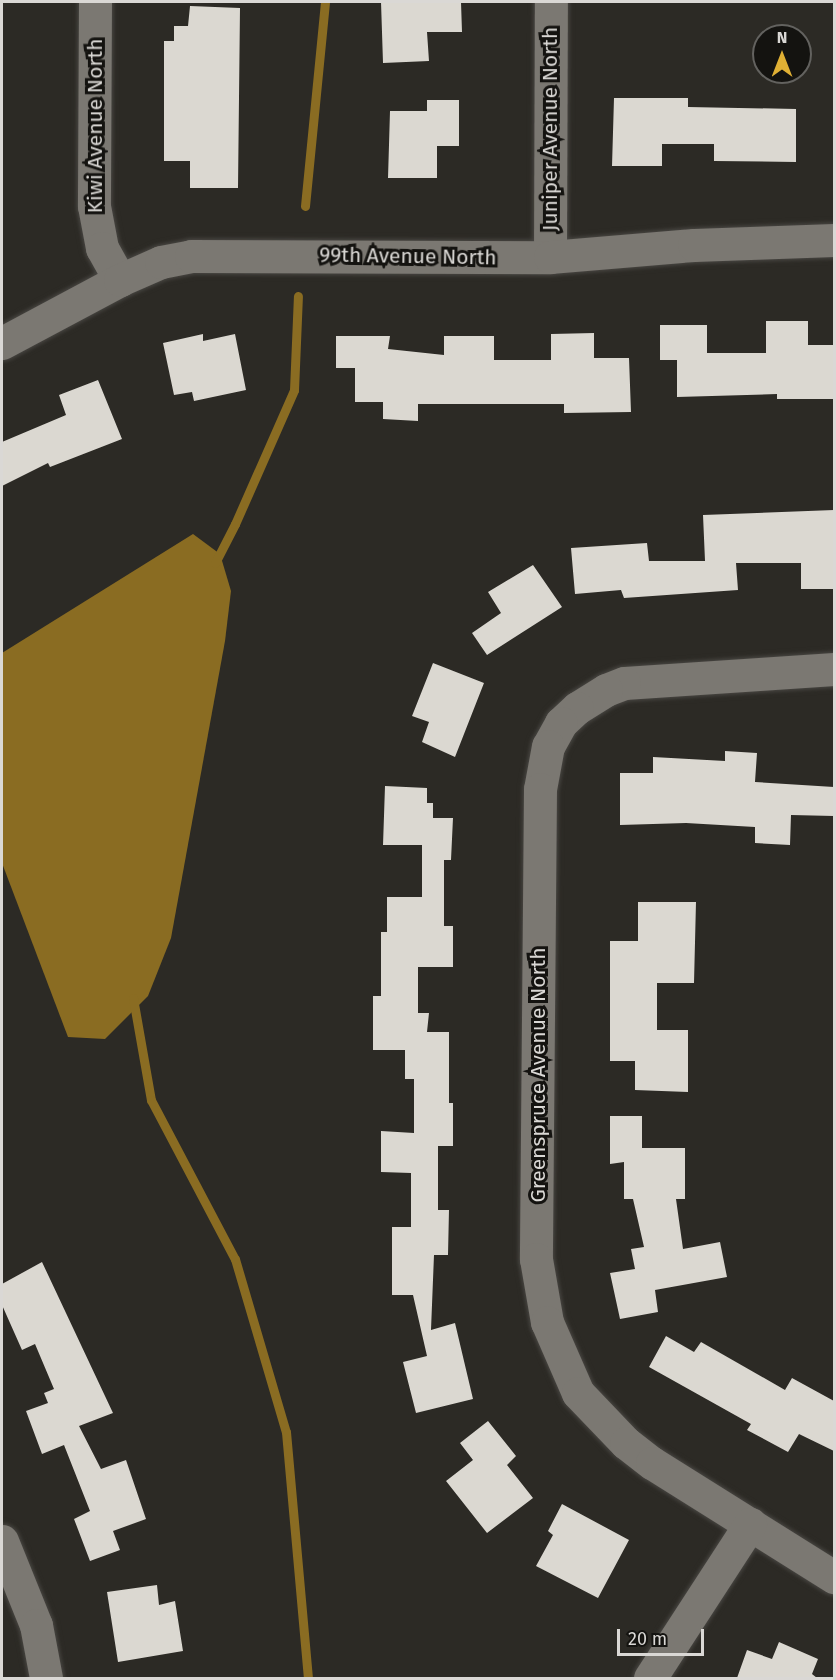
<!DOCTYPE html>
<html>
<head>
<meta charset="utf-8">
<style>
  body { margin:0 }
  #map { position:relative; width:836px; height:1680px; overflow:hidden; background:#2c2a25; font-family:"Fira Sans",sans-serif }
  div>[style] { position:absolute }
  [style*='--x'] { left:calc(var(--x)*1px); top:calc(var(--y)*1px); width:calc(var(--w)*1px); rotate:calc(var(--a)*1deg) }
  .water>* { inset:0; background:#8a6c22 }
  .stream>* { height:9px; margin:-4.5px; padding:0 4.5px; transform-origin:4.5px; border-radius:4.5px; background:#8a6c22 }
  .building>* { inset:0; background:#dbd8d1 }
  .roads { filter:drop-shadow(0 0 2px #484642) drop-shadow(0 0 2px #484642) }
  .street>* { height:33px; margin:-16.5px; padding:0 16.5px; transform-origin:16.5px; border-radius:16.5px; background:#7b7872 }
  span { translate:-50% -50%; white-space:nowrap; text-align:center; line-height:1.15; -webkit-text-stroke:6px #141310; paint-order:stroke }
  .street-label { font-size:21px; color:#dad8d5 }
  .frame { position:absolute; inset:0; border:3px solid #dad8d5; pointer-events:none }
  .north { position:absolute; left:752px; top:24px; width:60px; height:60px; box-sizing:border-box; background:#141310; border:2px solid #63625f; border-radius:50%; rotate:0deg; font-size:16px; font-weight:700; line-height:24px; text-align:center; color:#dad8d5 }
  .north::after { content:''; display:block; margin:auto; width:21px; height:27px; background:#e0b034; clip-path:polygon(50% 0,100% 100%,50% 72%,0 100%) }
  .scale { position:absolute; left:617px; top:1629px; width:87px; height:27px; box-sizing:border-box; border:3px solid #dad8d5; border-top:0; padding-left:8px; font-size:18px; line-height:21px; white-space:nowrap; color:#dad8d5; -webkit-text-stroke:4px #141310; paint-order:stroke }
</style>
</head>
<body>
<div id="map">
  <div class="water">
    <i style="clip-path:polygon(193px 534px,220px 554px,231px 591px,225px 641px,171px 938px,148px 996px,105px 1039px,68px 1037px,2px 863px,2px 653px)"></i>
  </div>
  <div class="stream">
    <i style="--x:305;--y:206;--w:205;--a:-84.4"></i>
    <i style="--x:215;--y:563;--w:44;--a:-62.9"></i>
    <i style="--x:235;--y:524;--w:146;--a:-66.2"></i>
    <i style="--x:294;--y:390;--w:94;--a:-87.6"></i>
    <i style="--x:133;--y:998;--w:104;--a:80"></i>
    <i style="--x:151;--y:1100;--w:180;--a:62.2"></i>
    <i style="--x:235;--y:1259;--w:180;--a:73.6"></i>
    <i style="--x:286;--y:1432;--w:247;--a:84.9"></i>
  </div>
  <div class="building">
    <i style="clip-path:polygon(381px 2px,461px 2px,462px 32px,427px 32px,429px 61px,383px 63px)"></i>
    <i style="clip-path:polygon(190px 6px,240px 8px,238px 188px,190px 188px,190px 161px,164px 161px,164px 41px,174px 41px,174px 26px,188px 26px)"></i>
    <i style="clip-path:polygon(614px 98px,688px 98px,688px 107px,796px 109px,796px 162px,714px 161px,714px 144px,662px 144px,662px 166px,612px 166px)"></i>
    <i style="clip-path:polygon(427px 100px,459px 100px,459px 146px,437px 146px,437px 178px,388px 178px,390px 111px,427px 111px)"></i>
    <i style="clip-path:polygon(766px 321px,808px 321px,808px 345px,834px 345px,834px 399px,777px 399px,777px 394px,677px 397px,677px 360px,660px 360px,660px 325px,707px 325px,707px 353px,766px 353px)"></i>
    <i style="clip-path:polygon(594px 333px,594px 358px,629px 358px,631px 412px,564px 413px,564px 404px,418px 404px,418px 421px,383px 419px,383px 402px,355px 402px,355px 368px,336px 368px,336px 336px,390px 336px,388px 349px,444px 355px,444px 336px,494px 336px,494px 360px,551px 360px,551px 334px)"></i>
    <i style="clip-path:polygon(203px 334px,203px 341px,235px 334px,246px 390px,194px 401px,192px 392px,174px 395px,163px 343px)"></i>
    <i style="clip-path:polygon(98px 380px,122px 439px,50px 467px,48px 463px,2px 486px,2px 442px,66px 415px,59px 395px)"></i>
    <i style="clip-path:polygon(834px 510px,834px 589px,801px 589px,801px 563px,736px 563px,738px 590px,624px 598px,621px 590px,575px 594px,571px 548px,647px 543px,649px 561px,705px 561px,703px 515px)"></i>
    <i style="clip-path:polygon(533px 565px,562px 607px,487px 655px,472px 633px,501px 613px,488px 592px)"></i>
    <i style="clip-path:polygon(433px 663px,484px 683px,455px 757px,422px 742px,429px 722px,412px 716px)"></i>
    <i style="clip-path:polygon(725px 751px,757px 753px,755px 782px,834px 787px,834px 816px,791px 815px,790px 845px,755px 843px,755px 827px,686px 823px,620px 825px,620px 773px,653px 773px,653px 757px,725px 761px)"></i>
    <i style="clip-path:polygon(385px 786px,427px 788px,427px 803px,433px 803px,433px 818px,453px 818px,451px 860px,444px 860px,444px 926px,453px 926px,453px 967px,418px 967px,418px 1013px,429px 1013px,427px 1032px,449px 1032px,449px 1103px,453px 1103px,453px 1146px,438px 1146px,438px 1210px,449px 1210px,448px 1255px,434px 1255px,431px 1330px,455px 1323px,473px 1399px,416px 1413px,403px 1362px,427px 1356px,413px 1295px,392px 1295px,392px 1227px,411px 1227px,411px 1173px,381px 1172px,381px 1131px,414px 1133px,414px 1079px,405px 1079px,405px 1050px,373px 1050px,373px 996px,381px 996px,381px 932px,387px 932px,387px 897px,422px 897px,422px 845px,383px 845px)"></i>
    <i style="clip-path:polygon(638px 902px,696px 902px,694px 983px,657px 983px,657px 1030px,688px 1030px,688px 1092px,635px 1090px,635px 1061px,610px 1061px,610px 941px,638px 941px)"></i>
    <i style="clip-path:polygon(610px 1116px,642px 1116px,642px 1148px,685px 1148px,685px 1199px,676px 1199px,683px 1249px,720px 1242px,727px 1277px,655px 1290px,658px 1312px,620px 1319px,610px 1273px,635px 1269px,631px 1249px,644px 1247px,633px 1199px,624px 1199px,624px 1162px,610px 1164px)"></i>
    <i style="clip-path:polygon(42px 1262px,113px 1413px,79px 1426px,101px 1469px,126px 1460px,146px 1519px,113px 1531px,120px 1550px,90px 1561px,74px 1519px,90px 1511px,64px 1445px,42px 1454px,26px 1411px,48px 1403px,44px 1393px,54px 1389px,35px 1344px,22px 1350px,2px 1305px,2px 1284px)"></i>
    <i style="clip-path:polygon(666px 1336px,694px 1352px,701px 1342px,785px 1390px,792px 1378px,834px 1401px,834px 1451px,799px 1434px,788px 1452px,747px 1430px,751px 1424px,649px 1367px)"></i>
    <i style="clip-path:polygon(488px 1421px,516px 1456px,507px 1465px,533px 1498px,487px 1533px,446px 1481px,473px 1460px,460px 1443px)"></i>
    <i style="clip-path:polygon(562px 1504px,629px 1540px,598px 1598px,536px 1566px,553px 1535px,548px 1531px)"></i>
    <i style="clip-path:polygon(157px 1585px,159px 1605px,175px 1601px,183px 1651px,118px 1662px,107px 1592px)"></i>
    <i style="clip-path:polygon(779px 1642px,818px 1659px,812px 1674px,817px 1678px,737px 1678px,747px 1650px,772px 1659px)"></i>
  </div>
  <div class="roads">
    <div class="street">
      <i style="--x:95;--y:2;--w:204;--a:90.3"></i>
      <i style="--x:94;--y:206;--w:43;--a:79.2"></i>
      <i style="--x:102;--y:248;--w:37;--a:61"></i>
      <i style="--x:550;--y:257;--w:255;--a:-89.8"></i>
      <i style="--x:2;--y:343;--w:134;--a:-28.1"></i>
      <i style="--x:120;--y:280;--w:45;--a:-23.7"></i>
      <i style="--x:161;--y:262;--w:31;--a:-11"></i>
      <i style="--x:191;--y:256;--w:359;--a:0.2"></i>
      <i style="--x:550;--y:257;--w:144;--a:-4.8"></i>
      <i style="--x:694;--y:245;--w:140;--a:-2"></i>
      <i style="--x:834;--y:669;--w:210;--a:176.2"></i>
      <i style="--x:624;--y:683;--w:19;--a:159"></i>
      <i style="--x:606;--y:690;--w:34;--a:148"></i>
      <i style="--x:577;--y:708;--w:22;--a:137"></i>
      <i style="--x:561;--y:723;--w:26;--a:119"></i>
      <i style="--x:548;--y:746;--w:44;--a:100.5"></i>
      <i style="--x:540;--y:789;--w:470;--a:90.5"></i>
      <i style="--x:536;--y:1259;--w:64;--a:80.1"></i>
      <i style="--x:547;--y:1322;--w:77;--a:66.4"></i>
      <i style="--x:578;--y:1393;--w:69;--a:46.2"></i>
      <i style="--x:626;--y:1443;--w:33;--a:38"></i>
      <i style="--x:652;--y:1463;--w:215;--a:32.1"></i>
      <i style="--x:2;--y:1541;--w:91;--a:68"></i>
      <i style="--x:36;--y:1625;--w:54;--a:79.3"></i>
      <i style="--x:650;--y:1678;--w:184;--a:-57"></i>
    </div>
  </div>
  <div class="street-label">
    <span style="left:95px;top:126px;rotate:-90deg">Kiwi Avenue North</span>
    <span style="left:550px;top:129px;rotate:-90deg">Juniper Avenue North</span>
    <span style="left:408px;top:256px;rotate:1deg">99th Avenue North</span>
    <span style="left:538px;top:1075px;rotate:-90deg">Greenspruce Avenue North</span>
  </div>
  <div class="frame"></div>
  <div class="north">N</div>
  <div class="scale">20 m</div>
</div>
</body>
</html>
